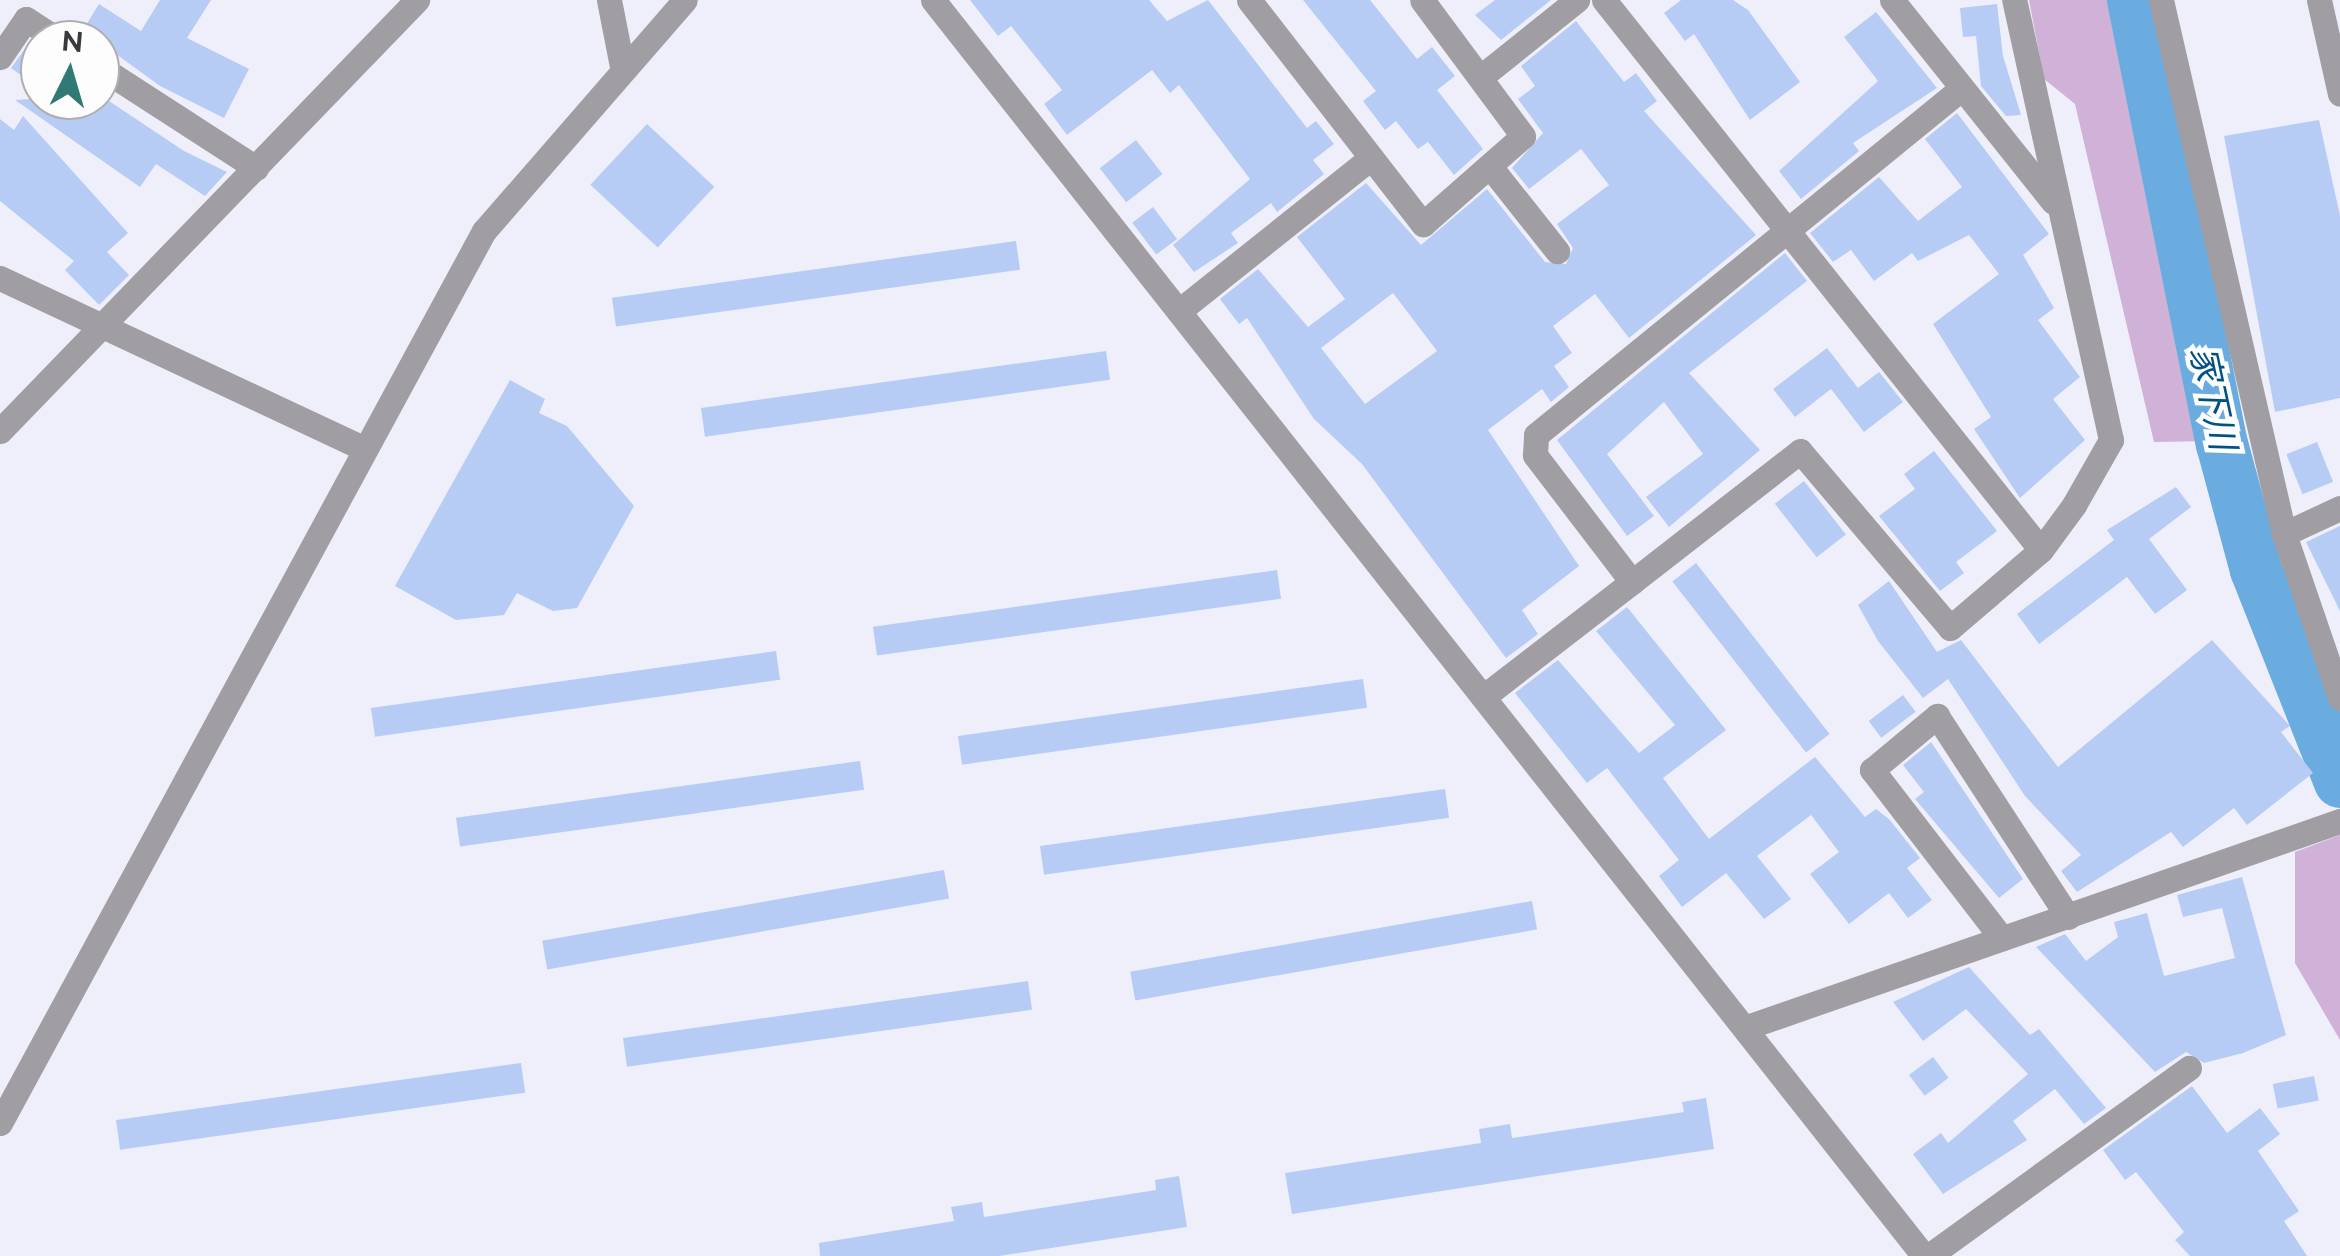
<!DOCTYPE html>
<html>
<head>
<meta charset="utf-8">
<style>
  body { margin:0 }
  #map { position:relative; width:2340px; height:1256px; overflow:hidden; background:#eeeffb; font-family:Raleway,"Noto Sans JP",sans-serif }
  div>[style] { position:absolute }
  [style*='--x'] { left:calc(var(--x)*1px); top:calc(var(--y)*1px); width:calc(var(--w)*1px); rotate:calc(var(--a)*1deg) }
  .green>* { inset:0; background:#d0b1d8 }
  .river>* { height:52px; margin:-26px; padding:0 26px; transform-origin:26px; border-radius:26px; background:#6aabe0 }
  .building>* { inset:0; background:#b7ccf5; transform-origin:0 0 }
  .minor>* { height:25px; margin:-12.5px; padding:0 12.5px; transform-origin:12.5px; border-radius:12.5px; background:#a09ea3 }
  .tertiary>* { height:25px; margin:-12.5px; padding:0 12.5px; transform-origin:12.5px; border-radius:12.5px; background:#a09ea3 }
  span { translate:-50% -50%; white-space:nowrap; text-align:center; line-height:1.15; -webkit-text-stroke:9px #fdfdfd; paint-order:stroke }
  .water-label { font-size:35px; color:#005283; font-style:italic }
  .north { position:absolute; left:20px; top:20px; width:100px; height:100px; box-sizing:border-box; background:#fdfdfd; border:2px solid #afafb1; border-radius:50%; rotate:5deg; font-size:28px; font-weight:700; line-height:40px; text-align:center; color:#39393e }
  .north::after { content:''; display:block; margin:auto; width:35px; height:45px; background:#317975; clip-path:polygon(50% 0,100% 100%,50% 72%,0 100%) }
</style>
</head>
<body>
<div id="map">
  <div class="green">
    <i style="clip-path:polygon(2029px 0,2120px 0,2212px 441px,2154px 442px,2075px 104px,2044px 79px)"></i>
    <i style="clip-path:polygon(2340px 835px,2340px 1040px,2295px 963px,2295px 852px)"></i>
  </div>
  <div class="river">
    <i style="--x:2133;--y:0;--w:453;--a:78.7"></i>
    <i style="--x:2222;--y:444;--w:131;--a:74.9"></i>
    <i style="--x:2256;--y:570;--w:228;--a:68.4"></i>
  </div>
  <div class="building">
    <i style="clip-path:polygon(160px 0,211px 0,187px 38px,249px 69px,224px 118px,160px 86px,83px 30px,99px 4px,141px 31px)"></i>
    <i style="clip-path:polygon(970px 0,1149px 0,1167px 21px,1208px 0,1307px 128px,1316px 121px,1334px 144px,1313px 160px,1324px 174px,1277px 212px,1271px 203px,1231px 233px,1238px 243px,1194px 272px,1173px 245px,1250px 179px,1179px 85px,1170px 93px,1152px 70px,1067px 135px,1044px 104px,1062px 90px,1011px 26px,998px 36px)"></i>
    <i style="clip-path:polygon(1303px 0,1370px 0,1417px 59px,1432px 47px,1455px 76px,1437px 90px,1483px 149px,1454px 175px,1428px 142px,1418px 149px,1396px 121px,1385px 130px,1363px 101px,1376px 91px)"></i>
    <i style="clip-path:polygon(1495px 0,1551px 0,1501px 40px,1475px 15px)"></i>
    <i style="clip-path:polygon(1681px 0,1733px 0,1748px 10px,1800px 82px,1750px 120px,1694px 34px,1685px 41px,1664px 13px)"></i>
    <i style="clip-path:polygon(1997px 4px,2003px 56px,2021px 115px,2006px 116px,1981px 86px,1976px 36px,1963px 37px,1960px 8px)"></i>
    <i style="clip-path:polygon(1876px 12px,1937px 88px,1853px 143px,1859px 151px,1801px 199px,1779px 171px,1878px 81px,1844px 37px)"></i>
    <i style="clip-path:polygon(evenodd,1576px 21px,1624px 82px,1636px 73px,1657px 101px,1644px 111px,1756px 235px,1629px 338px,1595px 294px,1553px 326px,1572px 353px,1554px 366px,1569px 387px,1551px 402px,1542px 389px,1488px 430px,1579px 566px,1522px 610px,1538px 634px,1506px 658px,1362px 464px,1314px 419px,1247px 318px,1239px 324px,1220px 299px,1258px 269px,1308px 327px,1345px 299px,1297px 237px,1366px 183px,1421px 245px,1487px 189px,1545px 262px,1566px 264px,1573px 248px,1557px 224px,1609px 185px,1581px 149px,1529px 189px,1512px 168px,1543px 133px,1518px 99px,1535px 86px,1521px 66px,1576px 21px,1393px 293px,1437px 351px,1365px 404px,1321px 348px,1393px 293px)"></i>
    <i style="clip-path:polygon(27px 46px,40px 55px,40px 89px,11px 68px)"></i>
    <i style="clip-path:polygon(100px 95px,184px 151px,227px 172px,205px 196px,156px 164px,140px 187px,15px 100px)"></i>
    <i style="clip-path:polygon(1957px 113px,2049px 234px,2023px 255px,2054px 308px,2038px 320px,2080px 377px,2053px 399px,2085px 440px,2020px 498px,1974px 429px,1991px 417px,1933px 324px,1999px 274px,1969px 235px,1918px 261px,1912px 253px,1874px 281px,1851px 250px,1833px 262px,1810px 233px,1879px 177px,1918px 221px,1962px 187px,1925px 139px)"></i>
    <i style="clip-path:polygon(23px 116px,128px 233px,107px 252px,129px 275px,99px 305px,65px 270px,74px 261px,0 201px,0 119px,14px 130px)"></i>
    <i style="clip-path:polygon(2319px 120px,2340px 216px,2340px 398px,2275px 412px,2224px 136px)"></i>
    <i style="left:647px;top:124px;width:92px;height:83px;rotate:43deg"></i>
    <i style="left:1136px;top:140px;width:43px;height:46px;rotate:52deg"></i>
    <i style="left:1153px;top:207px;width:40px;height:26px;rotate:53deg"></i>
    <i style="left:1016px;top:241px;width:29px;height:408px;rotate:82deg"></i>
    <i style="clip-path:polygon(1785px 253px,1807px 281px,1689px 373px,1760px 450px,1669px 527px,1646px 497px,1703px 454px,1664px 402px,1607px 454px,1654px 516px,1627px 536px,1557px 440px)"></i>
    <i style="clip-path:polygon(1827px 348px,1858px 388px,1879px 372px,1903px 402px,1864px 432px,1831px 389px,1795px 417px,1773px 389px)"></i>
    <i style="left:1106px;top:351px;width:29px;height:409px;rotate:82deg"></i>
    <i style="clip-path:polygon(510px 380px,545px 399px,539px 413px,567px 426px,634px 506px,577px 608px,553px 611px,517px 593px,504px 615px,456px 620px,395px 586px)"></i>
    <i style="left:2317px;top:442px;width:43px;height:33px;rotate:68deg"></i>
    <i style="clip-path:polygon(1934px 451px,1997px 531px,1956px 562px,1964px 573px,1940px 591px,1879px 516px,1915px 489px,1904px 474px)"></i>
    <i style="left:1804px;top:481px;width:68px;height:37px;rotate:52deg"></i>
    <i style="clip-path:polygon(2176px 487px,2191px 507px,2149px 539px,2187px 590px,2155px 614px,2127px 577px,2039px 644px,2017px 614px,2114px 540px,2107px 530px)"></i>
    <i style="clip-path:polygon(2340px 526px,2340px 611px,2306px 542px)"></i>
    <i style="left:1696px;top:563px;width:217px;height:30px;rotate:52deg"></i>
    <i style="left:1277px;top:570px;width:29px;height:408px;rotate:82deg"></i>
    <i style="clip-path:polygon(1889px 581px,1937px 652px,1961px 640px,2058px 767px,2212px 640px,2290px 726px,2281px 732px,2313px 773px,2247px 825px,2234px 808px,2183px 847px,2171px 832px,2077px 892px,2061px 871px,2081px 855px,2025px 796px,1948px 679px,1923px 698px,1878px 641px,1858px 605px)"></i>
    <i style="clip-path:polygon(1627px 607px,1726px 730px,1663px 778px,1709px 839px,1815px 757px,1865px 817px,1876px 809px,1889px 819px,1920px 858px,1907px 868px,1932px 900px,1908px 918px,1889px 893px,1849px 924px,1810px 874px,1839px 852px,1811px 815px,1757px 856px,1791px 899px,1764px 919px,1726px 873px,1682px 907px,1659px 876px,1679px 860px,1607px 768px,1587px 783px,1515px 693px,1558px 660px,1639px 753px,1675px 725px,1596px 631px)"></i>
    <i style="left:776px;top:651px;width:29px;height:409px;rotate:82deg"></i>
    <i style="left:1363px;top:679px;width:29px;height:409px;rotate:82deg"></i>
    <i style="left:1903px;top:695px;width:21px;height:43px;rotate:53deg"></i>
    <i style="clip-path:polygon(1931px 742px,2023px 879px,1999px 898px,1915px 799px,1924px 792px,1903px 765px)"></i>
    <i style="left:860px;top:761px;width:29px;height:408px;rotate:82deg"></i>
    <i style="left:1445px;top:789px;width:29px;height:409px;rotate:82deg"></i>
    <i style="left:944px;top:870px;width:29px;height:408px;rotate:80deg"></i>
    <i style="clip-path:polygon(2242px 877px,2286px 1035px,2243px 1053px,2204px 1063px,2186px 1052px,2155px 1072px,2036px 947px,2065px 934px,2086px 961px,2118px 937px,2114px 922px,2147px 913px,2164px 976px,2235px 958px,2222px 908px,2183px 917px,2177px 895px)"></i>
    <i style="left:1532px;top:901px;width:29px;height:408px;rotate:80deg"></i>
    <i style="clip-path:polygon(1969px 967px,2030px 1035px,2039px 1029px,2106px 1108px,2084px 1124px,2055px 1089px,2013px 1121px,2027px 1140px,1943px 1194px,1913px 1154px,1941px 1133px,1948px 1143px,2028px 1074px,1966px 1009px,1923px 1041px,1893px 1002px)"></i>
    <i style="left:1028px;top:981px;width:29px;height:409px;rotate:82deg"></i>
    <i style="left:1933px;top:1057px;width:26px;height:30px;rotate:53deg"></i>
    <i style="left:521px;top:1063px;width:30px;height:409px;rotate:82deg"></i>
    <i style="left:2314px;top:1076px;width:25px;height:42px;rotate:79deg"></i>
    <i style="clip-path:polygon(2192px 1086px,2227px 1133px,2260px 1108px,2280px 1134px,2258px 1151px,2299px 1211px,2284px 1221px,2307px 1256px,2190px 1256px,2175px 1240px,2184px 1232px,2136px 1172px,2125px 1180px,2103px 1150px)"></i>
    <i style="clip-path:polygon(1706px 1098px,1714px 1149px,1292px 1214px,1285px 1173px,1481px 1143px,1479px 1129px,1510px 1124px,1512px 1138px,1684px 1112px,1682px 1102px)"></i>
    <i style="clip-path:polygon(1179px 1176px,1187px 1227px,999px 1256px,820px 1256px,819px 1243px,954px 1221px,951px 1207px,982px 1202px,984px 1217px,1156px 1190px,1155px 1180px)"></i>
  </div>
  <div class="minor">
    <i style="--x:609;--y:0;--w:67;--a:78.9"></i>
    <i style="--x:933;--y:0;--w:1600;--a:51.73"></i>
    <i style="--x:1249;--y:0;--w:284;--a:52.2"></i>
    <i style="--x:1423;--y:224;--w:133;--a:-41.3"></i>
    <i style="--x:1523;--y:136;--w:169;--a:-126.6"></i>
    <i style="--x:1604;--y:0;--w:702;--a:51.53"></i>
    <i style="--x:1892;--y:0;--w:258;--a:51.4"></i>
    <i style="--x:2161;--y:0;--w:548;--a:77.03"></i>
    <i style="--x:2284;--y:534;--w:173;--a:71.1"></i>
    <i style="--x:2319;--y:0;--w:96;--a:77.4"></i>
    <i style="--x:0;--y:57;--w:46;--a:-55.6"></i>
    <i style="--x:26;--y:19;--w:38;--a:33"></i>
    <i style="--x:100;--y:67;--w:186;--a:32.9"></i>
    <i style="--x:1482;--y:76;--w:122;--a:-38.7"></i>
    <i style="--x:1492;--y:169;--w:105;--a:51.6"></i>
    <i style="--x:0;--y:278;--w:398;--a:25.1"></i>
    <i style="--x:1179;--y:311;--w:242;--a:-38.6"></i>
    <i style="--x:0;--y:431;--w:600;--a:-45.95"></i>
    <i style="--x:2284;--y:534;--w:62;--a:-24.9"></i>
    <i style="--x:1632;--y:582;--w:213;--a:-37.9"></i>
    <i style="--x:1800;--y:451;--w:232;--a:49.7"></i>
    <i style="--x:1950;--y:628;--w:120;--a:-40.6"></i>
    <i style="--x:2041;--y:550;--w:56;--a:-53.7"></i>
    <i style="--x:2074;--y:505;--w:75;--a:-60.4"></i>
    <i style="--x:2111;--y:440;--w:451;--a:-102.4"></i>
    <i style="--x:1487;--y:694;--w:183;--a:-37.7"></i>
    <i style="--x:1632;--y:582;--w:160;--a:-127.4"></i>
    <i style="--x:1535;--y:455;--w:20;--a:-87"></i>
    <i style="--x:1536;--y:435;--w:549;--a:-39.16"></i>
    <i style="--x:2000;--y:936;--w:210;--a:-127.6"></i>
    <i style="--x:1872;--y:770;--w:85;--a:-39.7"></i>
    <i style="--x:1937;--y:716;--w:240;--a:56.9"></i>
    <i style="--x:1747;--y:1027;--w:628;--a:-19.16"></i>
    <i style="--x:1929;--y:1256;--w:321;--a:-35.9"></i>
  </div>
  <div class="tertiary">
    <i style="--x:0;--y:1123;--w:1015;--a:-61.52"></i>
    <i style="--x:484;--y:231;--w:306;--a:-49"></i>
  </div>
  <div class="water-label">
    <span style="left:2213px;top:398px;rotate:78deg">家下川</span>
  </div>
  <div class="north">N</div>
</div>
</body>
</html>
